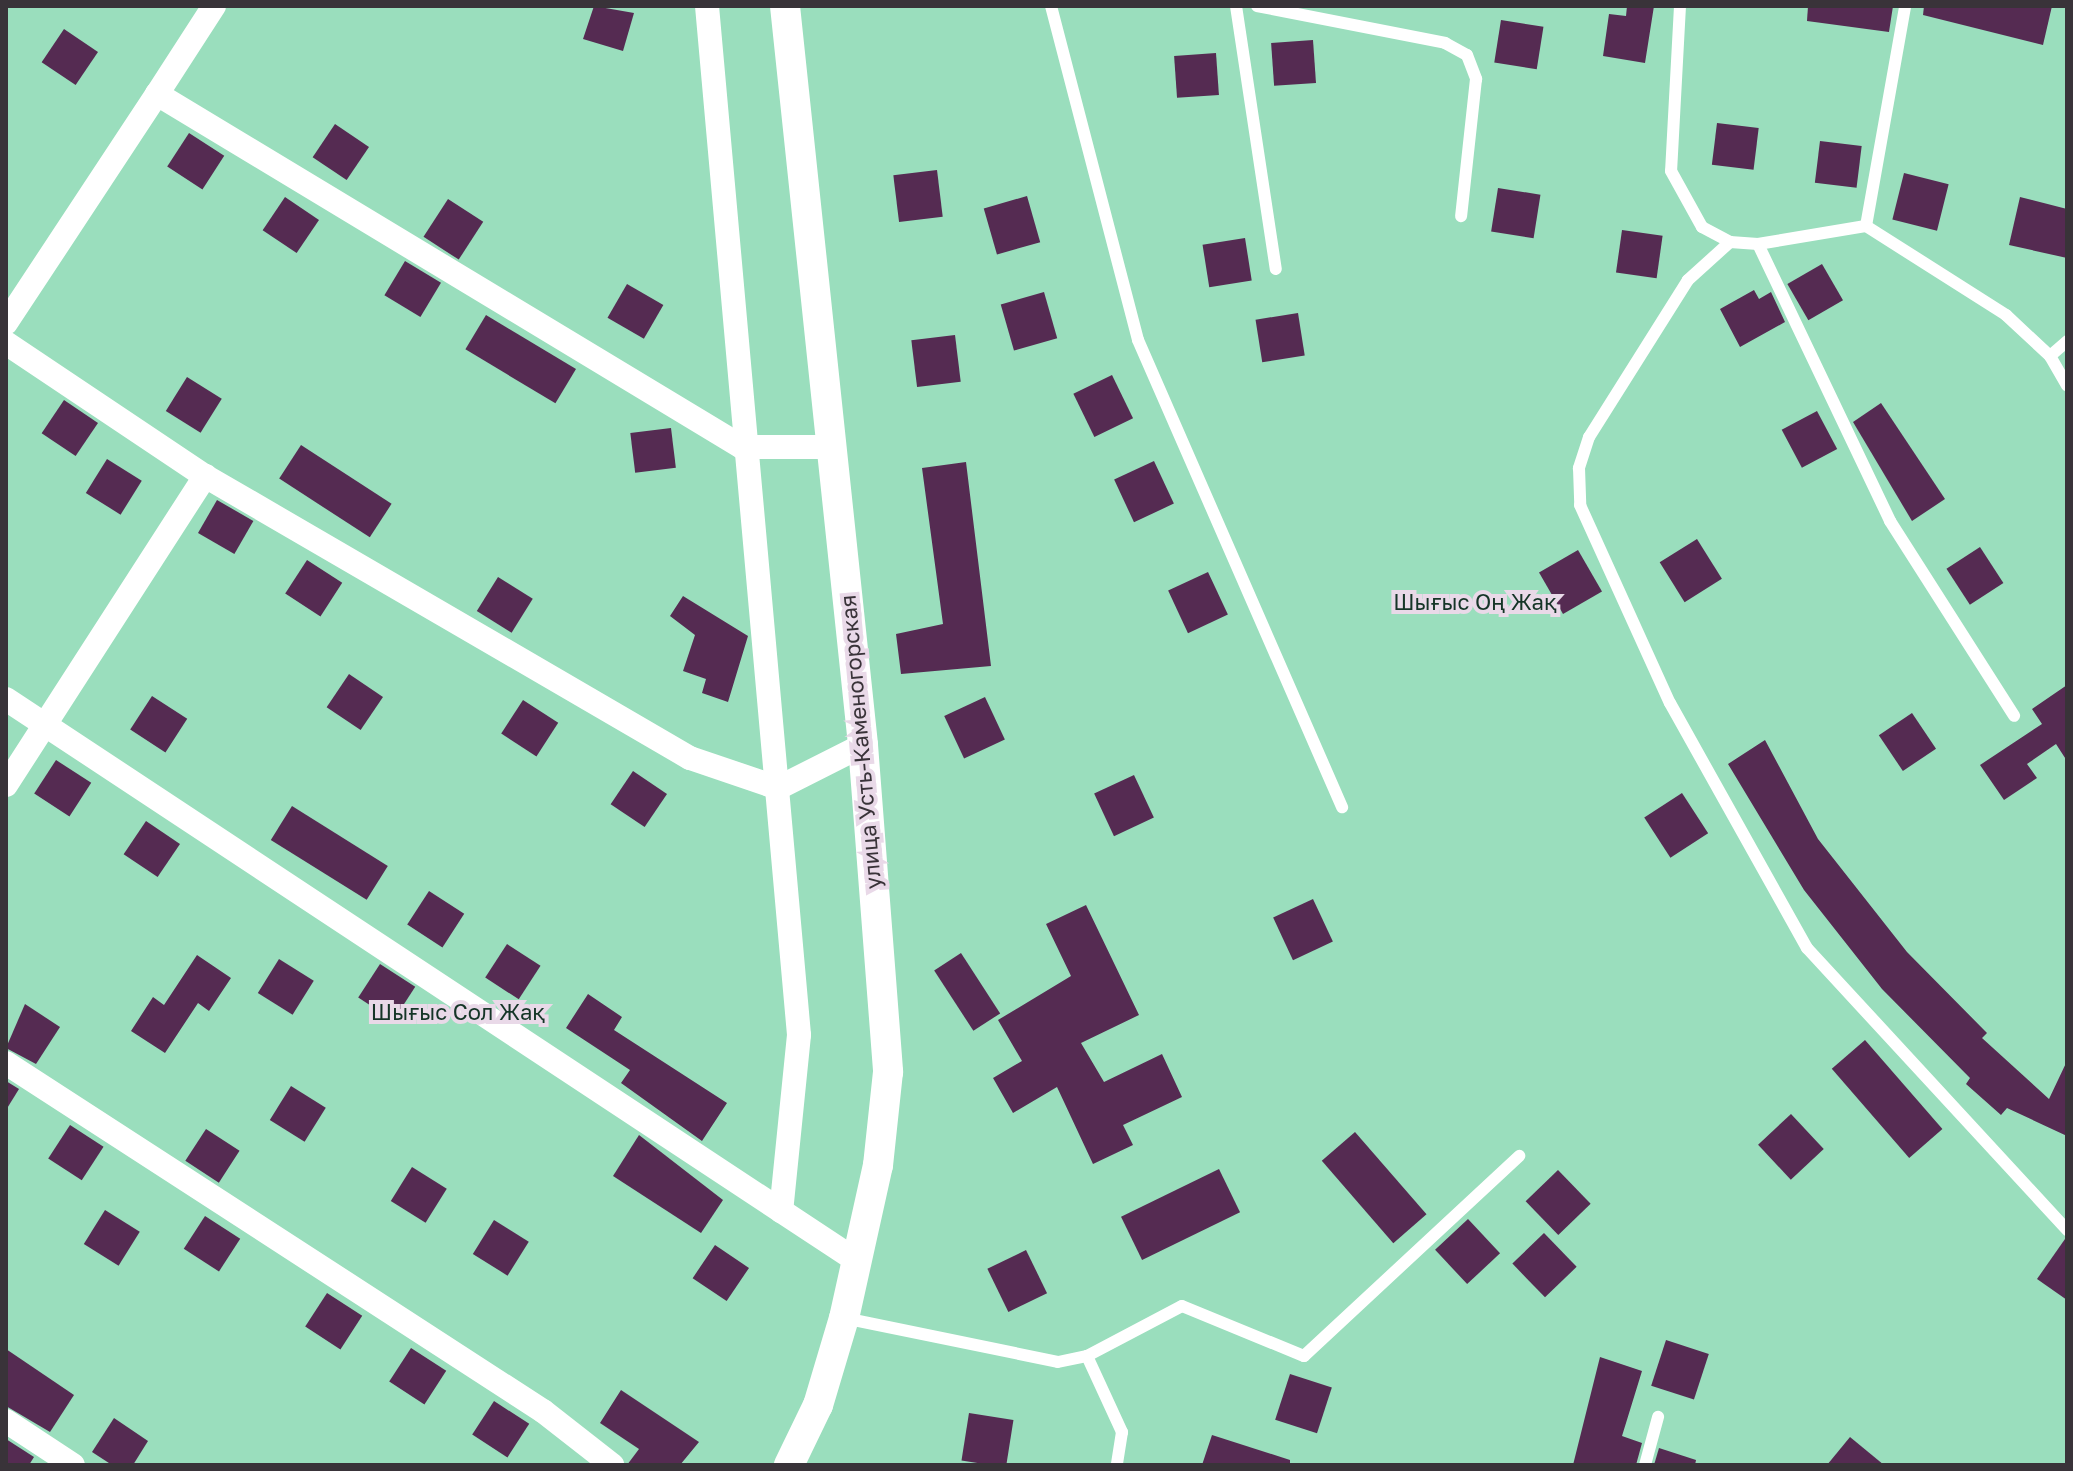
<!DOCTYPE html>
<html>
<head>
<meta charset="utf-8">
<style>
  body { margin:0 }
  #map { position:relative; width:2073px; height:1471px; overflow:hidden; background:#e9d9e8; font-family:"Golos Text",sans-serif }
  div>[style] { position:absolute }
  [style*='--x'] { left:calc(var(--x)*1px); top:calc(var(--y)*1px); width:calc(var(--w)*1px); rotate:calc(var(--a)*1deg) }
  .green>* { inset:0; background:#9adebd; transform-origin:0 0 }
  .building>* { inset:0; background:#552b52; transform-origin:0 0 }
  .service>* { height:12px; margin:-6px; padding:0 6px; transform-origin:6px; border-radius:6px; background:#fff }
  .minor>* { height:24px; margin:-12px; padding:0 12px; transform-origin:12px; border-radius:12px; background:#fff }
  .tertiary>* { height:30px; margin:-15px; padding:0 15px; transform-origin:15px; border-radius:15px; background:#fff }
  span { translate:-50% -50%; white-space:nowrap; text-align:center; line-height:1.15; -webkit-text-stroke:8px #e9d9e8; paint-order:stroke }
  .park-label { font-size:22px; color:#153527 }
  .street-label { font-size:22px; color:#393339 }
  .frame { position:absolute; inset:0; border:8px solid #393339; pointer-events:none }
</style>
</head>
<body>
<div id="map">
  <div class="green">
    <i style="left:6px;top:6px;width:2061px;height:1459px"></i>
  </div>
  <div class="building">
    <i style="clip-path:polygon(594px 6px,634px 13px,623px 51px,583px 39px)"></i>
    <i style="clip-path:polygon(1627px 6px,1654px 6px,1645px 63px,1603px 56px,1609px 14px,1626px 16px)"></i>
    <i style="clip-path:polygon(1808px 6px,1893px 6px,1889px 32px,1807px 21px)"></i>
    <i style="clip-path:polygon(1924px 6px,2052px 6px,2043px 45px,1923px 15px)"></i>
    <i style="left:1501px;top:20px;width:43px;height:43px;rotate:9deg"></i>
    <i style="left:64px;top:29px;width:41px;height:40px;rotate:34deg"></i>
    <i style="left:1313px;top:40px;width:43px;height:42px;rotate:86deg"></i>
    <i style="left:1216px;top:53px;width:42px;height:42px;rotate:86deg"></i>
    <i style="left:1717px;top:123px;width:42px;height:42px;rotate:7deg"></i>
    <i style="left:335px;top:124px;width:41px;height:40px;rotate:34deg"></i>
    <i style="left:189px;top:133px;width:42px;height:40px;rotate:33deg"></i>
    <i style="left:1820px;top:141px;width:42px;height:42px;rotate:7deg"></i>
    <i style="left:937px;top:170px;width:47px;height:44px;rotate:83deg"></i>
    <i style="left:1904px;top:173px;width:46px;height:48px;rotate:14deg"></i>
    <i style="left:1498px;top:188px;width:43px;height:44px;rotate:9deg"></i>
    <i style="left:1027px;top:196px;width:48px;height:45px;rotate:74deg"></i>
    <i style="left:285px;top:197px;width:41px;height:40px;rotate:34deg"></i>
    <i style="clip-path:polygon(2020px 197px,2067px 209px,2067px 258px,2009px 245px)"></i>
    <i style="left:448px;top:199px;width:42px;height:45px;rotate:33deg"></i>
    <i style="left:1622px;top:230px;width:41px;height:43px;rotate:8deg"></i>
    <i style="left:1245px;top:238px;width:43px;height:43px;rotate:81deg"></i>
    <i style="left:405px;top:261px;width:42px;height:40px;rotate:31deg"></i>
    <i style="left:1822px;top:264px;width:42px;height:40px;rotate:60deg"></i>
    <i style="left:627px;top:284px;width:42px;height:39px;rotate:30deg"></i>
    <i style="clip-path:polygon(1754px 290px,1759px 299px,1771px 292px,1785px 322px,1740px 347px,1720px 309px)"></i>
    <i style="left:1044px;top:292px;width:48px;height:45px;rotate:74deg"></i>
    <i style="left:1298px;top:313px;width:43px;height:43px;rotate:81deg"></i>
    <i style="left:486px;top:315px;width:105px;height:40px;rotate:31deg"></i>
    <i style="left:955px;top:335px;width:47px;height:44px;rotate:83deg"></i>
    <i style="left:1112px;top:375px;width:48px;height:43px;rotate:64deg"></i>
    <i style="left:187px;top:377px;width:41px;height:40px;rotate:32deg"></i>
    <i style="left:64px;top:400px;width:41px;height:40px;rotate:34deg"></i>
    <i style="clip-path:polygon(1881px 403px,1945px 499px,1912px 521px,1853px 422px)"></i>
    <i style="left:1817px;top:411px;width:43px;height:40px;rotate:62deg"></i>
    <i style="left:671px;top:428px;width:40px;height:41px;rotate:83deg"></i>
    <i style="left:301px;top:445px;width:108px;height:40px;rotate:33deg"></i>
    <i style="left:107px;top:459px;width:41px;height:40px;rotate:32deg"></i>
    <i style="left:1154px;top:461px;width:47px;height:44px;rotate:65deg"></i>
    <i style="clip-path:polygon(966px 462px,991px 666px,901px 674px,896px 634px,943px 624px,922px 468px)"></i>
    <i style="left:217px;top:500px;width:42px;height:38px;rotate:30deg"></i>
    <i style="left:1697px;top:539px;width:47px;height:44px;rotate:58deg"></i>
    <i style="left:1980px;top:547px;width:43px;height:40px;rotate:57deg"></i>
    <i style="left:1578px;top:550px;width:48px;height:45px;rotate:60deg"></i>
    <i style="left:307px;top:560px;width:42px;height:40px;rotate:33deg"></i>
    <i style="left:1208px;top:572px;width:47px;height:44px;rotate:65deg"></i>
    <i style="left:498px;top:577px;width:41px;height:40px;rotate:32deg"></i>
    <i style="clip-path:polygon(683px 596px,748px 636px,728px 702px,702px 693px,706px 679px,683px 671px,695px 635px,670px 616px)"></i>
    <i style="left:349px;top:674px;width:41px;height:40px;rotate:34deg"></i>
    <i style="clip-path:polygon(2067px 685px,2067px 761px,2056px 744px,2027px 764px,2037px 778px,2004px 800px,1980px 765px,2042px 724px,2032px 709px)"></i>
    <i style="left:152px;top:696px;width:42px;height:40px;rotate:33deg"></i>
    <i style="left:985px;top:697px;width:47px;height:45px;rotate:65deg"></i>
    <i style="left:523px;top:700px;width:42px;height:40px;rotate:33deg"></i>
    <i style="left:1912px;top:713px;width:43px;height:40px;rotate:56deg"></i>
    <i style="clip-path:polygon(1765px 740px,1818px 839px,1907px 952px,1987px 1033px,1982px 1038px,2049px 1099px,2067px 1061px,2067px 1136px,2007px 1108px,2001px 1115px,1966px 1084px,1970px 1078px,1882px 989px,1804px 890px,1728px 764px)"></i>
    <i style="left:56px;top:760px;width:42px;height:40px;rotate:33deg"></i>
    <i style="left:633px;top:771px;width:41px;height:40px;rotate:34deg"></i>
    <i style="left:1134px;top:775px;width:47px;height:44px;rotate:65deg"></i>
    <i style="left:1682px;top:793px;width:48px;height:45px;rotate:57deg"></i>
    <i style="left:292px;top:806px;width:113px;height:40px;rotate:32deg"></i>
    <i style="left:146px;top:821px;width:41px;height:40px;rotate:34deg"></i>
    <i style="left:429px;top:891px;width:42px;height:40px;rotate:33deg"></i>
    <i style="left:1313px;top:899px;width:47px;height:44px;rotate:65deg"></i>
    <i style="clip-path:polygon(1086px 905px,1139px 1015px,1081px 1043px,1104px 1082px,1162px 1054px,1182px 1097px,1123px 1125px,1133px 1145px,1093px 1164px,1057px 1087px,1013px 1113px,993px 1078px,1022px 1061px,998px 1020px,1071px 976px,1046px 924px)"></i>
    <i style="left:507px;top:944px;width:40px;height:40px;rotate:33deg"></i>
    <i style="left:961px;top:953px;width:72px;height:32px;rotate:57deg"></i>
    <i style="clip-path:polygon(197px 955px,231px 978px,209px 1011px,198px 1003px,165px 1053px,131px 1031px,153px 997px,164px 1005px)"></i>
    <i style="left:279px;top:959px;width:41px;height:40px;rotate:32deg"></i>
    <i style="left:380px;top:964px;width:42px;height:40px;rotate:33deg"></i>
    <i style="clip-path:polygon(588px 994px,622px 1017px,614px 1030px,727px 1103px,702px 1141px,621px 1083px,630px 1070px,566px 1028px)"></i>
    <i style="clip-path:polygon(25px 1004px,60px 1027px,36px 1064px,6px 1048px)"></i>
    <i style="left:1865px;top:1040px;width:118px;height:44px;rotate:49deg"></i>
    <i style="clip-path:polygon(6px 1081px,19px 1089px,6px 1110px)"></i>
    <i style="left:291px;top:1086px;width:41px;height:40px;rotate:32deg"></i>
    <i style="left:1791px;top:1114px;width:48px;height:45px;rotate:47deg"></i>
    <i style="left:70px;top:1125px;width:40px;height:40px;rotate:33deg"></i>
    <i style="left:206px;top:1129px;width:40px;height:38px;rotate:33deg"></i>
    <i style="left:1355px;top:1132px;width:109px;height:44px;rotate:49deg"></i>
    <i style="clip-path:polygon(639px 1135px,723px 1200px,701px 1233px,613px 1176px)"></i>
    <i style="left:412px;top:1167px;width:41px;height:40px;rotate:32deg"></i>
    <i style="left:1219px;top:1169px;width:48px;height:109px;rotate:64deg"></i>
    <i style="left:1558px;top:1170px;width:47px;height:45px;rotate:46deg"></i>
    <i style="left:105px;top:1210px;width:41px;height:40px;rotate:32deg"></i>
    <i style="left:205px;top:1216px;width:42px;height:39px;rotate:33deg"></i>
    <i style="left:1468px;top:1219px;width:47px;height:45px;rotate:47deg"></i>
    <i style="left:494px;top:1220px;width:41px;height:40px;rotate:32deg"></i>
    <i style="left:1544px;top:1233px;width:47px;height:44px;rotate:46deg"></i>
    <i style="clip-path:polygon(2065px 1239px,2067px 1239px,2067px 1300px,2037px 1279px)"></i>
    <i style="left:715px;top:1245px;width:41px;height:40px;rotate:34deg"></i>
    <i style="left:1026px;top:1250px;width:48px;height:43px;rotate:64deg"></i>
    <i style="left:327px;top:1293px;width:42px;height:40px;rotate:33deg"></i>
    <i style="left:1666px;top:1340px;width:45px;height:48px;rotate:18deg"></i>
    <i style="left:411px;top:1348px;width:42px;height:40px;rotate:33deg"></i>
    <i style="clip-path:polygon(6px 1349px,74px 1395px,50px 1432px,6px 1406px)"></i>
    <i style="clip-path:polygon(1600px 1357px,1642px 1371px,1622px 1436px,1642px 1443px,1636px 1465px,1573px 1465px)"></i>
    <i style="left:1290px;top:1374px;width:44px;height:48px;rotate:18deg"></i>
    <i style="clip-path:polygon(621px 1390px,699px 1442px,680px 1465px,627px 1465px,639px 1449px,600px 1423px)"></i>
    <i style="left:494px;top:1401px;width:42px;height:40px;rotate:33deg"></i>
    <i style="left:969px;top:1413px;width:45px;height:48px;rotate:9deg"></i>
    <i style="clip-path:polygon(114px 1418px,148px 1441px,133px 1465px,112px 1465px,92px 1452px)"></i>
    <i style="clip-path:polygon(1212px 1435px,1290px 1460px,1290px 1465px,1202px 1465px)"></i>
    <i style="clip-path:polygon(1850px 1437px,1884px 1465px,1827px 1465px)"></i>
    <i style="clip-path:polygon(6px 1439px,34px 1457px,29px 1465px,6px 1465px)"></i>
    <i style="clip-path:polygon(1659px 1448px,1696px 1460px,1695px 1465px,1654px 1465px)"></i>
  </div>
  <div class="service">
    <i style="--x:1051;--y:6;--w:345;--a:75.4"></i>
    <i style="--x:1138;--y:340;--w:510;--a:66.4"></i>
    <i style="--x:1236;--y:6;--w:266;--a:81.4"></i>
    <i style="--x:1257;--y:6;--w:192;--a:11.1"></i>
    <i style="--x:1445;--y:43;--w:25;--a:29"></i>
    <i style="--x:1467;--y:55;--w:26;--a:69"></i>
    <i style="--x:1476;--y:79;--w:138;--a:96.2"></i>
    <i style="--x:1680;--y:6;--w:165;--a:93.1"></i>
    <i style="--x:1671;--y:171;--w:64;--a:61"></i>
    <i style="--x:1702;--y:227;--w:32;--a:28"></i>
    <i style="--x:1730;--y:242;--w:28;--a:4"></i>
    <i style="--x:1758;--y:244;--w:109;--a:-9.5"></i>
    <i style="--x:1866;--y:226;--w:166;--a:32.4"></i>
    <i style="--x:2006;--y:315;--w:60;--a:43"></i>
    <i style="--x:2050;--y:356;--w:34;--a:60"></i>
    <i style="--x:1866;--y:226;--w:223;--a:-79.9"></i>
    <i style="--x:1730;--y:242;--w:57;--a:137.9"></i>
    <i style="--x:1688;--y:280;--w:186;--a:122.2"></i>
    <i style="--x:1589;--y:437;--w:33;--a:108"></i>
    <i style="--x:1579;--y:468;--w:37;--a:88"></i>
    <i style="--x:1580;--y:505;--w:217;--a:65.6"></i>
    <i style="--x:1670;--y:703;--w:281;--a:60.8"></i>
    <i style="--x:1807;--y:948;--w:384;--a:47.3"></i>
    <i style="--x:1758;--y:244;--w:307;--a:64.5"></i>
    <i style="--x:1890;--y:521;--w:231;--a:57.5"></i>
    <i style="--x:2050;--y:356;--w:23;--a:-41"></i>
    <i style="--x:844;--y:1318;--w:218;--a:11.6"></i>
    <i style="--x:1058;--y:1362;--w:30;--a:-12"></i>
    <i style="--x:1087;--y:1356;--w:107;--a:-27.8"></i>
    <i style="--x:1182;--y:1306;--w:132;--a:22.3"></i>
    <i style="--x:1304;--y:1356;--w:294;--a:-42.9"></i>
    <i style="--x:1087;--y:1356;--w:84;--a:65.3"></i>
    <i style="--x:1122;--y:1432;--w:33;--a:99"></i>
    <i style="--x:1645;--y:1465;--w:50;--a:-74.8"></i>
  </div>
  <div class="minor">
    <i style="--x:214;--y:6;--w:105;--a:122.9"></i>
    <i style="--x:157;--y:94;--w:683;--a:31.11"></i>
    <i style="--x:742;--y:447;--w:89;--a:0"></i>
    <i style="--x:707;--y:6;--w:1033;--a:84.89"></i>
    <i style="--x:799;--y:1035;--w:177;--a:95.8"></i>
    <i style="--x:6;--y:323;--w:274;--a:-56.6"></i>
    <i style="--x:6;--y:343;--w:239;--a:33.8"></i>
    <i style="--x:205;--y:476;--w:561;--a:30.18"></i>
    <i style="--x:690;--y:758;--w:93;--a:18.8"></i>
    <i style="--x:778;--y:788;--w:95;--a:-26.8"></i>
    <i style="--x:6;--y:699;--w:1020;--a:33.44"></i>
    <i style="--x:6;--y:785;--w:368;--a:-57.2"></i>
    <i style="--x:6;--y:1063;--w:640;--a:32.95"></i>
    <i style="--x:543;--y:1411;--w:88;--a:38"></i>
    <i style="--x:6;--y:1421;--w:80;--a:33.3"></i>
  </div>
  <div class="tertiary">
    <i style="--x:785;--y:6;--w:743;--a:83.97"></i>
    <i style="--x:863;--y:745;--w:328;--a:85.6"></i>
    <i style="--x:888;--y:1072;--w:94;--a:96.1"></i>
    <i style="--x:878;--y:1165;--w:157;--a:102.5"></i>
    <i style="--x:844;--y:1318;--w:91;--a:106.6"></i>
    <i style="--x:818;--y:1405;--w:67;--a:115.8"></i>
  </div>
  <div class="park-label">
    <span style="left:1475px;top:602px">Шығыс Оң Жақ</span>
    <span style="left:458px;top:1012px">Шығыс Сол Жақ</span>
  </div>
  <div class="street-label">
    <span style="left:860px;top:742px;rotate:-95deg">улица Усть-Каменогорская</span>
  </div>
  <div class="frame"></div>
</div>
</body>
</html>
